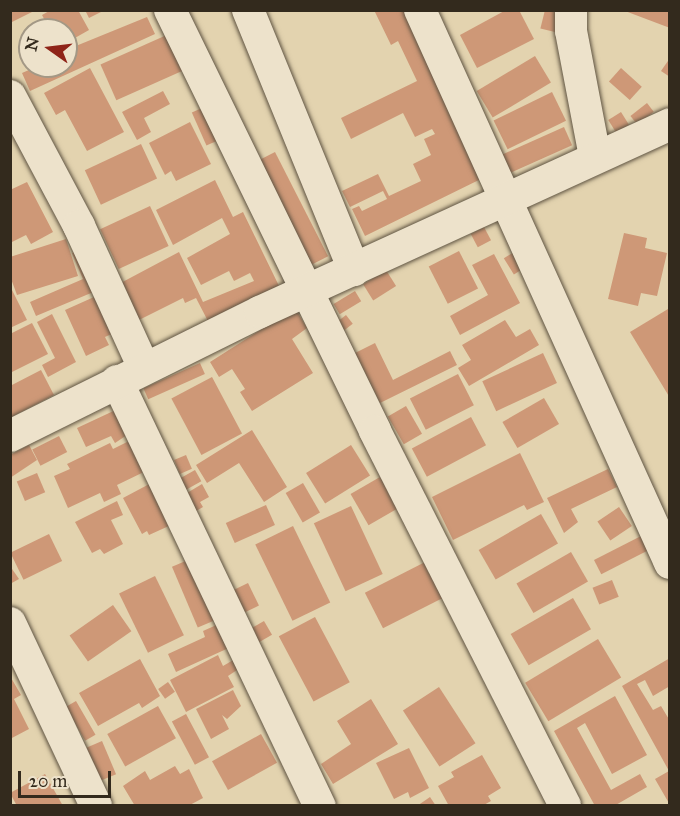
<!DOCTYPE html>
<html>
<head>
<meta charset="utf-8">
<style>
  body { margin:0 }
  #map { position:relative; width:680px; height:816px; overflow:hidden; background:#e3d3af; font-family:"IM FELL Great Primer",serif }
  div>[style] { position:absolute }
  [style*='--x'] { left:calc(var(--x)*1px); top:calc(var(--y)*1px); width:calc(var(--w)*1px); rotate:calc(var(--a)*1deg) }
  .building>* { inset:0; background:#ce9877; transform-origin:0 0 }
  .roads { filter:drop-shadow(0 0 2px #5f5442) drop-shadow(0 0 2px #5f5442) }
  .minor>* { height:32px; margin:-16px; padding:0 16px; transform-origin:16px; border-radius:16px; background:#ede2cb }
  span { translate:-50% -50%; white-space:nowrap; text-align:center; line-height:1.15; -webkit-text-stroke:4.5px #ede2cb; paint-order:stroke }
  .frame { position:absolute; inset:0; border:12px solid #332a1d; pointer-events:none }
  .north { position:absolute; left:18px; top:18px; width:60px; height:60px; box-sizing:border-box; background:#ede2cb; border:2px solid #a39885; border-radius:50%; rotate:284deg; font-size:16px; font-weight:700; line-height:24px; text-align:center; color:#332a1d }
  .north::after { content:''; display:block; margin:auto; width:21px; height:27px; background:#8f2418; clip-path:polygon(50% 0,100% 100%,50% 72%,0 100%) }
  .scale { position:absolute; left:18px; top:771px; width:93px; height:27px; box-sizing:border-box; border:3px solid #332a1d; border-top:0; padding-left:8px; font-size:18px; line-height:21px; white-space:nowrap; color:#332a1d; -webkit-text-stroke:4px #ede2cb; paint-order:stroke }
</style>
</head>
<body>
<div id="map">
  <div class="building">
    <i style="clip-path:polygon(10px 10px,36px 10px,10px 23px)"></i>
    <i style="clip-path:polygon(51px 10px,78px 10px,89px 30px,66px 43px,66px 30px,50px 30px,42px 15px)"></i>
    <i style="clip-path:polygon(85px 10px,105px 10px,89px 18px)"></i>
    <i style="clip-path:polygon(374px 10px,410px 10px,489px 175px,365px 236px,352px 209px,359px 206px,362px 211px,387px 199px,383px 191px,350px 207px,342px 191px,378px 174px,389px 196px,421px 181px,413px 164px,431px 155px,424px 139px,435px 134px,432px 129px,415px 137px,403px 113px,351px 139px,341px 118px,417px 81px,398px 41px,391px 45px)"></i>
    <i style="clip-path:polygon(506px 10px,519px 10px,534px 39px,477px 68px,460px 35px)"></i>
    <i style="left:545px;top:10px;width:16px;height:19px;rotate:14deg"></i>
    <i style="clip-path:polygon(625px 10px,670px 10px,670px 28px,625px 11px)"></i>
    <i style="clip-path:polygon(147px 17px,155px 34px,30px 91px,22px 73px,38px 66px,66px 66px,66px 50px)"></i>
    <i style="left:169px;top:34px;width:39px;height:75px;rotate:66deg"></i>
    <i style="left:535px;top:56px;width:31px;height:68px;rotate:59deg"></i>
    <i style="clip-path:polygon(670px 58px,670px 77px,661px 71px)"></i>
    <i style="clip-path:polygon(90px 68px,124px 132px,87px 151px,65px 110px,56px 115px,44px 93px)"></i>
    <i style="left:621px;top:68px;width:28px;height:18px;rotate:42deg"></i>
    <i style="clip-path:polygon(163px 91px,170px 104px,144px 118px,151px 132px,137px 140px,122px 112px)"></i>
    <i style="left:552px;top:92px;width:32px;height:65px;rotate:64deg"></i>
    <i style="left:647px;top:103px;width:11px;height:21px;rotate:52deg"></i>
    <i style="left:211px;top:104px;width:36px;height:21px;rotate:66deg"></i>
    <i style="left:621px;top:112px;width:15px;height:15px;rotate:58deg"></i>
    <i style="clip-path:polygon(190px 122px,211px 164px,176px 181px,171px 171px,165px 175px,149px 143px)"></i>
    <i style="left:564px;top:127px;width:20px;height:68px;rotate:66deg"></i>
    <i style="left:141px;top:144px;width:38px;height:62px;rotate:65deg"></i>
    <i style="left:275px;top:152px;width:117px;height:28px;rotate:63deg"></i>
    <i style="clip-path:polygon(215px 180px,233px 217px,243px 212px,281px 290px,210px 325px,196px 298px,185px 303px,183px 298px,133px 323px,115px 286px,179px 252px,203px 302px,254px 281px,250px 273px,234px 281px,229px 271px,201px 285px,187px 258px,230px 234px,222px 218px,173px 245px,156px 210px)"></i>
    <i style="clip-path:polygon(27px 182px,53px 232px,31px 244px,26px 235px,10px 243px,10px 190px)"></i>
    <i style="left:150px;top:206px;width:44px;height:55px;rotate:65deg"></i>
    <i style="left:484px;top:227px;width:15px;height:15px;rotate:62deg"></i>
    <i style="clip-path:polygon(624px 233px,647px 238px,645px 248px,667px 253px,657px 296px,641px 293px,638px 306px,608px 299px)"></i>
    <i style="clip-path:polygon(66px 239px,78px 276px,17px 295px,10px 276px,10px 257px)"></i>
    <i style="clip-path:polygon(86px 248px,103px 288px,36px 316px,30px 302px,83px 279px,72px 253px)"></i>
    <i style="left:459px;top:251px;width:42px;height:34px;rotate:63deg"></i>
    <i style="left:514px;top:252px;width:19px;height:12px;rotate:58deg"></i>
    <i style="clip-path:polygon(494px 254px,520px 303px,460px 335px,450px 316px,488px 295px,472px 265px)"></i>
    <i style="left:386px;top:270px;width:19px;height:27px;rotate:58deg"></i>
    <i style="clip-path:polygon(10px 286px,27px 320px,10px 328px)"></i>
    <i style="left:355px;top:291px;width:12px;height:25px;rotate:59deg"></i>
    <i style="clip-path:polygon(103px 293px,120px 330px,105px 337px,109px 345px,86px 356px,65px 310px)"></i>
    <i style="clip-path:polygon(295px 308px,307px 328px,292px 339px,313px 373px,252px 411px,240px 392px,245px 389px,232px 369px,219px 377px,210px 362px)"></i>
    <i style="clip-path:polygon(668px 309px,670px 312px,670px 398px,630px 332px)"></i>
    <i style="clip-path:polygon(52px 314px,76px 362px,48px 377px,42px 365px,55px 358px,37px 322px)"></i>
    <i style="left:346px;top:315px;width:11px;height:12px;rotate:52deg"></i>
    <i style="clip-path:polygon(505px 320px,516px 337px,530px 329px,539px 345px,469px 386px,458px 368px,471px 360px,462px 345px)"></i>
    <i style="clip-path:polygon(32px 323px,48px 354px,10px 373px,10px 334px)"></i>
    <i style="clip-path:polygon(375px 343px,393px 380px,450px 351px,457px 365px,380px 403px,355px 353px)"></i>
    <i style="left:543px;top:353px;width:33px;height:67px;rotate:65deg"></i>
    <i style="left:200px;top:363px;width:12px;height:62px;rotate:66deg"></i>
    <i style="clip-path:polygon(41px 370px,54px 395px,10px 418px,10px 386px)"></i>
    <i style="left:458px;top:374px;width:35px;height:54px;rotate:63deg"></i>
    <i style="left:212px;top:377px;width:64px;height:46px;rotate:62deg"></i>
    <i style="left:544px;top:398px;width:30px;height:48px;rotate:60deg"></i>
    <i style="left:406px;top:406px;width:32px;height:21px;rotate:60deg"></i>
    <i style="clip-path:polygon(122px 407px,133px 431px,115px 443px,111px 436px,86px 447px,77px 428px)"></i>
    <i style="left:471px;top:417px;width:32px;height:67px;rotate:62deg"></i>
    <i style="clip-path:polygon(252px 430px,287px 487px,264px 502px,239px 463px,207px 483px,196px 465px)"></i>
    <i style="left:59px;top:436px;width:18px;height:30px;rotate:63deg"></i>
    <i style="clip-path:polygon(133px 439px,148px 470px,117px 485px,121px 494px,104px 502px,100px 493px,68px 508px,54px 476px,70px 469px,67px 464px,110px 443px,113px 449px)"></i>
    <i style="clip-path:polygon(29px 445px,37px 460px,10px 478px,10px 455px)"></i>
    <i style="left:351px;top:445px;width:36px;height:53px;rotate:58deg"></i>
    <i style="clip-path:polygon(520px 453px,544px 502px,527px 510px,524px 505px,453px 540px,432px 497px)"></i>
    <i style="left:186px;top:455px;width:15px;height:13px;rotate:67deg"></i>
    <i style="clip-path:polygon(608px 469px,617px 487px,571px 509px,578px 522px,564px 533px,547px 498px)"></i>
    <i style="left:195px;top:470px;width:13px;height:22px;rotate:61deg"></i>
    <i style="left:37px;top:473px;width:21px;height:22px;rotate:67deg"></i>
    <i style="left:380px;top:477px;width:36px;height:34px;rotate:60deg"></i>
    <i style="clip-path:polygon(155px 481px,171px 525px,149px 535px,147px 531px,142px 534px,123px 498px)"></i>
    <i style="left:303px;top:483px;width:34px;height:20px;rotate:60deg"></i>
    <i style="clip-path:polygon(202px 484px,209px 497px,200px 502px,203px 507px,191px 514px,182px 496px)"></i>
    <i style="clip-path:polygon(117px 501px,123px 515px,111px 520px,123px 544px,104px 554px,100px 549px,92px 553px,75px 522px)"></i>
    <i style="left:266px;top:505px;width:22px;height:44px;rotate:66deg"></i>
    <i style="left:351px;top:506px;width:75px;height:41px;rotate:65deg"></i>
    <i style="left:619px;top:507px;width:23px;height:26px;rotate:56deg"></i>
    <i style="left:541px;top:514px;width:34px;height:72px;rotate:60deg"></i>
    <i style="left:293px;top:526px;width:85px;height:42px;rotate:64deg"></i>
    <i style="left:49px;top:534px;width:30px;height:43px;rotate:64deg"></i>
    <i style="left:643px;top:535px;width:16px;height:55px;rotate:63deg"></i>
    <i style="left:571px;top:552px;width:34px;height:63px;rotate:60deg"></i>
    <i style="left:195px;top:557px;width:66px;height:25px;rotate:67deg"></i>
    <i style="left:429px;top:560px;width:40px;height:72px;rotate:63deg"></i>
    <i style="clip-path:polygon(10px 566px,19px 579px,10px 584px)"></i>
    <i style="left:155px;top:576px;width:66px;height:40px;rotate:64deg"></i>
    <i style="left:612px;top:580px;width:18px;height:21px;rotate:68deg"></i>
    <i style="left:248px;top:583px;width:25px;height:20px;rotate:64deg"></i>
    <i style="left:573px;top:598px;width:36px;height:72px;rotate:60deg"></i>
    <i style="left:113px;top:605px;width:32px;height:53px;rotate:55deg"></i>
    <i style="left:315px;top:617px;width:74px;height:41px;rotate:62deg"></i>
    <i style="left:264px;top:621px;width:16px;height:16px;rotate:60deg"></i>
    <i style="clip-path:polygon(221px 623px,233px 646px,176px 672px,168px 654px,205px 637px,203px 631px)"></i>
    <i style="left:598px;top:639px;width:45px;height:85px;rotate:59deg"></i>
    <i style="clip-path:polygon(218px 655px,223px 666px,235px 659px,240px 668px,228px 676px,234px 687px,186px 712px,170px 680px)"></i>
    <i style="clip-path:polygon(670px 658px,670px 686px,653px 696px,645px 680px,637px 684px,653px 710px,661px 706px,670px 721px,670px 805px,655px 779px,669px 771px,622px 686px)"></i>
    <i style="clip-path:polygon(140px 659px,160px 696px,142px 708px,139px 703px,98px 726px,79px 693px)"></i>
    <i style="clip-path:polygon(10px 676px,21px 695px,14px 699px,29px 729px,10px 739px)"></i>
    <i style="left:168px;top:682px;width:12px;height:12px;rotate:55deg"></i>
    <i style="left:439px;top:687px;width:67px;height:43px;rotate:57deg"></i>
    <i style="clip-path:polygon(233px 690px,241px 706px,227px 719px,222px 715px,229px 729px,211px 739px,196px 709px)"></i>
    <i style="clip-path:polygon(615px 696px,647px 755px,612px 774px,585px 723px,577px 728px,611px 790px,640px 774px,647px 787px,614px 806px,595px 806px,554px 731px)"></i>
    <i style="clip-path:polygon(371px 699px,398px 744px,333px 784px,321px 764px,351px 744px,337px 721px)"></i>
    <i style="left:76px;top:701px;width:39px;height:12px;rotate:60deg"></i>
    <i style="left:158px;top:706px;width:37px;height:58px;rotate:61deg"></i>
    <i style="left:186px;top:714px;width:49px;height:16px;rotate:62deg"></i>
    <i style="left:261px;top:734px;width:33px;height:56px;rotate:61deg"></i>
    <i style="left:102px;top:741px;width:36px;height:17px;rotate:67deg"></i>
    <i style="clip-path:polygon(409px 748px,429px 788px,410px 798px,408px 792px,394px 799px,376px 763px)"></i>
    <i style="clip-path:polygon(482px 755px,501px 788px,488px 796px,491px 801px,482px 806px,449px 806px,438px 786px,454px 777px,451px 772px)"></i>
    <i style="clip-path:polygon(175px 766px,180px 774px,189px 769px,203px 798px,188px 806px,135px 806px,123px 786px,145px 771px,150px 780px)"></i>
    <i style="clip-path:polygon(45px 774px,63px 806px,17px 806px,10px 793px)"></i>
    <i style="clip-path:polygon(430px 797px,436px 806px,417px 806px)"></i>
  </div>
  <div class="roads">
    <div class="minor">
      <i style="--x:170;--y:10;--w:468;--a:64"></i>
      <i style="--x:375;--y:431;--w:420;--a:63.1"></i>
      <i style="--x:248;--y:10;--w:281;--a:67.8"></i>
      <i style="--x:420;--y:10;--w:607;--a:65.67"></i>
      <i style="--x:571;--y:10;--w:21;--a:90"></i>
      <i style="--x:571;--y:31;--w:128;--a:79.2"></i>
      <i style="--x:10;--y:96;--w:147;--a:62"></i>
      <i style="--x:79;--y:226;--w:156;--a:65.4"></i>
      <i style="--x:117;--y:381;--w:471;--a:64.5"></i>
      <i style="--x:10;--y:436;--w:279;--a:-26.4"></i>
      <i style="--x:260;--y:312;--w:451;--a:-24.6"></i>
      <i style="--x:10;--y:623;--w:202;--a:64.8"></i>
    </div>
  </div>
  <div class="frame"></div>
  <div class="north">N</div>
  <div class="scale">20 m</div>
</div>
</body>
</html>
